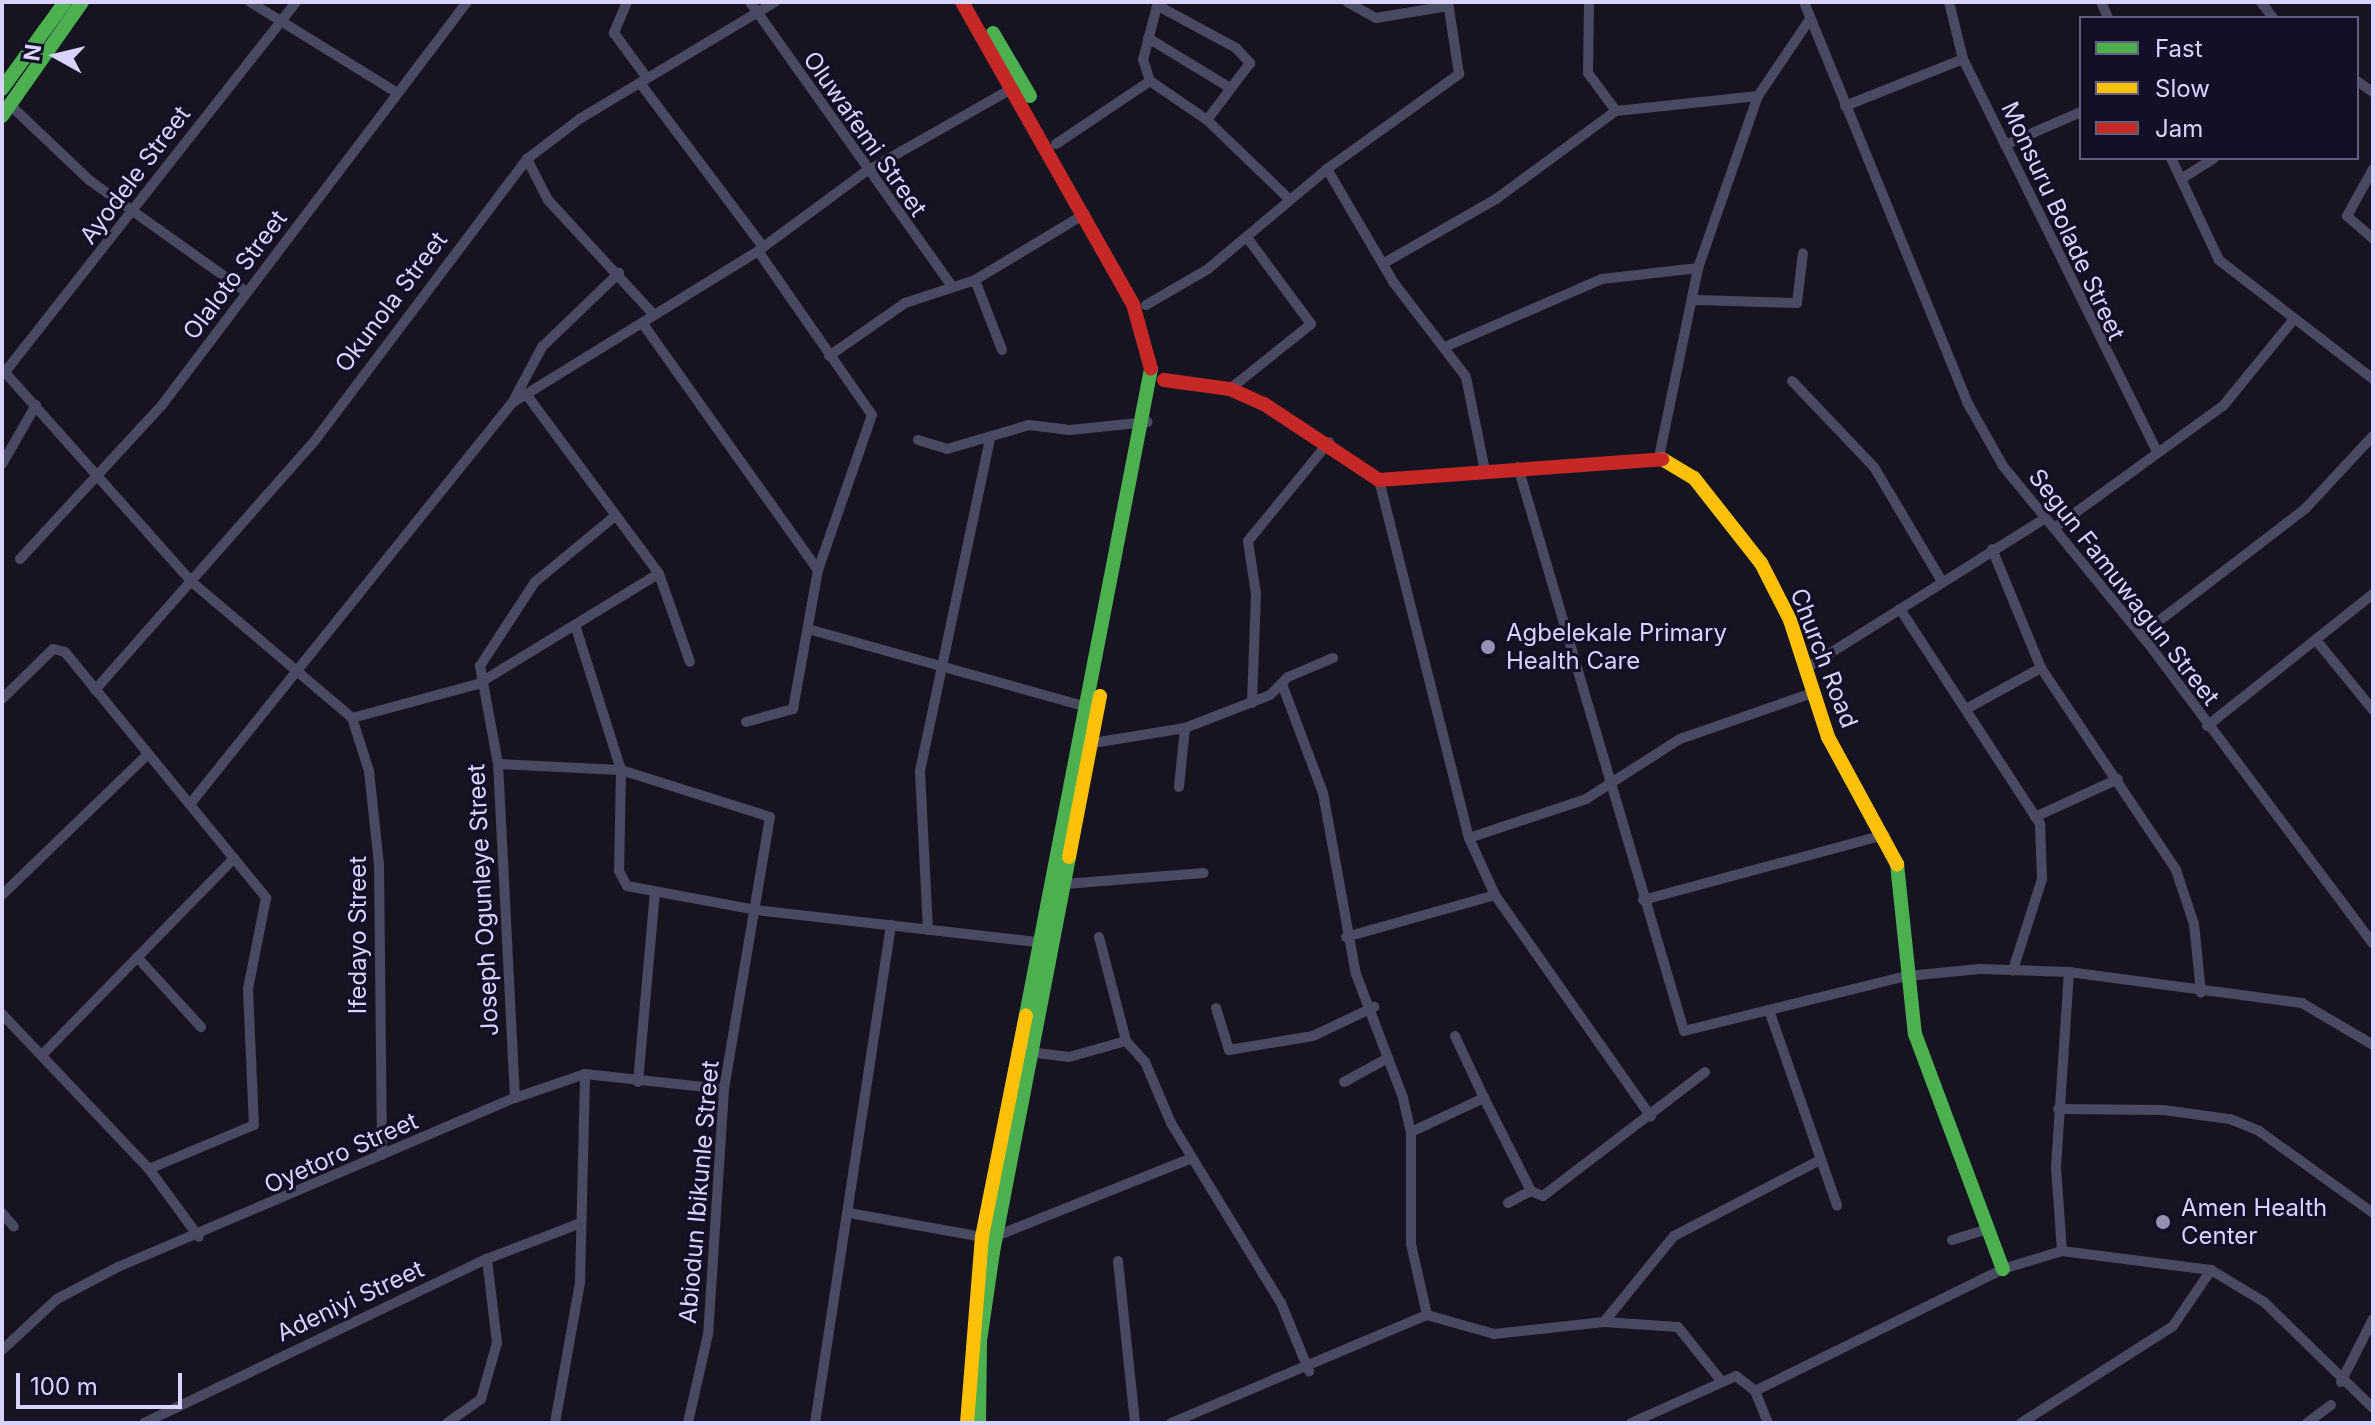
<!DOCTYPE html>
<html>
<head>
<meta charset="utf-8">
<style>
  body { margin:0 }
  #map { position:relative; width:2375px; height:1425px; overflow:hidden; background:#161421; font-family:Inter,sans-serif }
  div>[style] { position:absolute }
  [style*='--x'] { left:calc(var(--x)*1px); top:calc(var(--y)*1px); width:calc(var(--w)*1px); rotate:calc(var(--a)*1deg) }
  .street>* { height:10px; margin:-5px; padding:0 5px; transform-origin:5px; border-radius:5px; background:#4a4962 }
  .fast>* { height:14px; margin:-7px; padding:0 7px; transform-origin:7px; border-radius:7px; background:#4caf50 }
  .slow>* { height:14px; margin:-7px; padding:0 7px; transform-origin:7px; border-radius:7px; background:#ffc107 }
  .jam>* { height:14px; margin:-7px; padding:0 7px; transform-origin:7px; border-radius:7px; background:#c62828 }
  .dots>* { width:22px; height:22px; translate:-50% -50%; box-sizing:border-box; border:4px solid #130f26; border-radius:50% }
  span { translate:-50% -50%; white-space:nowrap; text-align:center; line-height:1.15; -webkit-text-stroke:6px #130f26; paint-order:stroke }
  .street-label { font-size:24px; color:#d9d4ff }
  .poi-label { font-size:24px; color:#d9d4ff }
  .left { translate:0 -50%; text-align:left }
  .frame { position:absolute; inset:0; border:4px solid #d9d4ff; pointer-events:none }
  .legend { position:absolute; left:2079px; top:16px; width:280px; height:144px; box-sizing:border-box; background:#130f26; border:2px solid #625e7d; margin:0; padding:10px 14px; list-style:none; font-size:24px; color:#d9d4ff }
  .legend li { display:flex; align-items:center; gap:16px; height:40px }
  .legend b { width:40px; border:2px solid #625e7d }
  .north { position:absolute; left:16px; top:16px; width:80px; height:80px; -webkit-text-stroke:6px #130f26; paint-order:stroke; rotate:278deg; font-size:22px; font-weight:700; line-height:32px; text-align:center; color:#d9d4ff }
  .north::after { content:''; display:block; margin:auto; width:28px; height:36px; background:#d9d4ff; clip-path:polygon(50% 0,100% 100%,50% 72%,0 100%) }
  .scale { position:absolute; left:16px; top:1373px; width:166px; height:36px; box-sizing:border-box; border:4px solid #d9d4ff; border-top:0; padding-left:10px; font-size:24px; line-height:28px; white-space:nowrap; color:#d9d4ff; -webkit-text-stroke:6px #130f26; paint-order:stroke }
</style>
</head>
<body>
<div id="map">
  <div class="street">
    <i style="--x:250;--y:2;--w:169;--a:31.7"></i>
    <i style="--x:627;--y:2;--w:34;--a:113"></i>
    <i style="--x:614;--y:33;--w:56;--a:53.7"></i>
    <i style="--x:750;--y:2;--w:349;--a:54.6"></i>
    <i style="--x:1347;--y:2;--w:33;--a:29"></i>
    <i style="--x:1376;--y:18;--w:73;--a:-9.5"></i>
    <i style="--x:1589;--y:2;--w:71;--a:90.8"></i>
    <i style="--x:1588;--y:73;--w:47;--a:53.6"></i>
    <i style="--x:1804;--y:2;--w:432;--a:67.8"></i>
    <i style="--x:1967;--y:402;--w:73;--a:60.6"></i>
    <i style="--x:2003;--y:466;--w:229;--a:50.7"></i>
    <i style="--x:2148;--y:643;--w:376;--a:53.2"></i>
    <i style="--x:1949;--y:2;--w:59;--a:76.2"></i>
    <i style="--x:1963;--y:59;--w:436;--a:63.7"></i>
    <i style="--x:2101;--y:2;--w:17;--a:66"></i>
    <i style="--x:2261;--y:2;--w:20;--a:53"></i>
    <i style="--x:1162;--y:8;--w:84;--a:28.4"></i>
    <i style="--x:1236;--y:48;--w:21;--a:47"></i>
    <i style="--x:1250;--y:63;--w:71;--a:127"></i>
    <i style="--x:1148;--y:38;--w:92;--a:31.3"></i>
    <i style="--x:1150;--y:81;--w:69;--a:34.4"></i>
    <i style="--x:1207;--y:120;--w:115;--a:43.9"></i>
    <i style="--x:2357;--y:81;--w:19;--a:35"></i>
    <i style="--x:640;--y:83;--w:205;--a:53.1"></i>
    <i style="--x:9;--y:104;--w:110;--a:43.5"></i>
    <i style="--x:89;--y:180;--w:190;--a:35.4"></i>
    <i style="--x:1845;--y:106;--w:127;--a:-21.7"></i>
    <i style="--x:1056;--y:144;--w:113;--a:-33.8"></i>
    <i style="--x:1150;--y:81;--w:22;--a:-108"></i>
    <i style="--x:1143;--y:60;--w:60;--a:-75.5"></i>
    <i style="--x:2005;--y:145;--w:83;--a:-23.5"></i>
    <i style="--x:2171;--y:158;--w:113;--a:64.8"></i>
    <i style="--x:2219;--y:260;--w:195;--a:37.7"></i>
    <i style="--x:527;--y:159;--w:46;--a:62.9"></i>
    <i style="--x:548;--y:200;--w:156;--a:47.3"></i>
    <i style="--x:1327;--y:169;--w:132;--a:59.6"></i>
    <i style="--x:1394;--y:283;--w:118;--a:52.5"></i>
    <i style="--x:1466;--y:377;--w:96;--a:78.6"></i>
    <i style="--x:2373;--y:169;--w:54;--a:119"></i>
    <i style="--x:2347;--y:216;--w:35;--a:41"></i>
    <i style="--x:2181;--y:179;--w:39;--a:-32"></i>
    <i style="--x:1386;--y:262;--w:127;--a:-29.8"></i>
    <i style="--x:1496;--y:199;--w:149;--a:-36.3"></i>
    <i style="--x:1616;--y:111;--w:143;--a:-6"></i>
    <i style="--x:975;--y:280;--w:75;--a:68.9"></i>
    <i style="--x:1696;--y:300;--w:101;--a:1.7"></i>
    <i style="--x:1797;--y:303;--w:50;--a:-83.2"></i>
    <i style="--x:1146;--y:305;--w:72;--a:-30.1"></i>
    <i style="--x:1208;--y:269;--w:155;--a:-40"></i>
    <i style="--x:1327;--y:169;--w:163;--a:-35.7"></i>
    <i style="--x:1459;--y:74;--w:73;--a:-98.7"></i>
    <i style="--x:643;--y:324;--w:302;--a:54.6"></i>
    <i style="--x:1447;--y:346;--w:169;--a:-23.4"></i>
    <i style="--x:1602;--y:279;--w:97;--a:-6.5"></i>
    <i style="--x:829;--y:356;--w:93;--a:-34.9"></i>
    <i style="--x:905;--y:303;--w:74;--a:-18.2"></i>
    <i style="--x:975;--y:280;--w:128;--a:-31"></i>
    <i style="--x:2;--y:369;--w:287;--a:48.3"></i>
    <i style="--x:193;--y:583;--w:209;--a:40.3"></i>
    <i style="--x:352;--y:718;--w:131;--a:-15.1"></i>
    <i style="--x:478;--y:684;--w:211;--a:-31.4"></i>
    <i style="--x:5;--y:372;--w:471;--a:-51.8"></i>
    <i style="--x:1792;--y:381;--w:119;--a:46.4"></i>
    <i style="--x:1874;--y:467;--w:131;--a:59.3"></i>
    <i style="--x:1230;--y:389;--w:104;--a:-38.7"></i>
    <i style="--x:1311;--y:324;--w:106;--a:-126.5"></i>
    <i style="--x:529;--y:398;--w:219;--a:53.5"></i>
    <i style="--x:659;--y:574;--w:93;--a:70.6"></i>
    <i style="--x:512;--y:403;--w:64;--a:-61.8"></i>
    <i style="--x:542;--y:347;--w:107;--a:-43.9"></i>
    <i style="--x:918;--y:440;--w:30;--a:17"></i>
    <i style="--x:947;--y:449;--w:85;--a:-16.3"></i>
    <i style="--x:1029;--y:425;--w:41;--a:7"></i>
    <i style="--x:1070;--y:430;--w:78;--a:-5.9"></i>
    <i style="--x:1659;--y:457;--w:193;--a:-78.3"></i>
    <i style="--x:1698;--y:268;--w:182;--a:-70.8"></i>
    <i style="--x:1758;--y:96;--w:89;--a:-56"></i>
    <i style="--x:2;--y:464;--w:68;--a:-60"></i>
    <i style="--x:1518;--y:467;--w:588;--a:73.6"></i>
    <i style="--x:1684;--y:1031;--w:230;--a:-13.9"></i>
    <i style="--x:1907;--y:976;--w:73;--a:-5.5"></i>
    <i style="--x:1980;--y:969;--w:89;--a:1.9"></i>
    <i style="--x:2069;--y:972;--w:235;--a:7.6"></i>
    <i style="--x:2302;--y:1003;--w:82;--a:30.6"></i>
    <i style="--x:1379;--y:480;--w:369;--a:75.9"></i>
    <i style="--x:1469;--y:838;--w:63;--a:65.5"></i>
    <i style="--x:1495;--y:895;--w:271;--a:54.9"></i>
    <i style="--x:2057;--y:526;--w:205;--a:-35.9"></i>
    <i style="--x:2223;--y:406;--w:112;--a:-50.8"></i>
    <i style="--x:1992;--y:549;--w:129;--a:67.6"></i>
    <i style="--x:2041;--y:668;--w:243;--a:56.2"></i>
    <i style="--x:2176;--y:870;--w:57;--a:71.6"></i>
    <i style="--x:2194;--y:924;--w:69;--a:84.2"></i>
    <i style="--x:20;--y:559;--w:209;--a:-47.3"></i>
    <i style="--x:162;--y:405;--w:505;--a:-52.88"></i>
    <i style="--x:1900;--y:609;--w:257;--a:56.9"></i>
    <i style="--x:2040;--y:824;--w:55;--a:87.9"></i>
    <i style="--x:2042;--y:879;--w:96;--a:107.7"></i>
    <i style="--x:2155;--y:624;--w:190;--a:-37.5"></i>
    <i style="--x:2306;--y:508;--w:98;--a:-47.1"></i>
    <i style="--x:576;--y:628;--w:149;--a:72.4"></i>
    <i style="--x:621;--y:770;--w:101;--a:91.1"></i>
    <i style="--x:619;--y:871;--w:17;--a:62"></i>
    <i style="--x:627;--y:886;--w:131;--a:10.5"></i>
    <i style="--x:756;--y:910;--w:292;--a:6.5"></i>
    <i style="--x:808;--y:629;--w:290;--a:15.6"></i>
    <i style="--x:2316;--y:640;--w:90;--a:50.8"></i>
    <i style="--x:1808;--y:667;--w:275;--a:-32.1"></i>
    <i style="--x:1282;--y:684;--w:116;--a:69.4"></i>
    <i style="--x:1323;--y:793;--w:184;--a:79.7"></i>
    <i style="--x:1356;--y:974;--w:133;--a:69.2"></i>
    <i style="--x:1403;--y:1098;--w:35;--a:77"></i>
    <i style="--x:1411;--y:1132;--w:112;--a:90"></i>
    <i style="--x:1411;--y:1244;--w:73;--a:77.3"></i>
    <i style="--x:1427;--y:1315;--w:70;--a:15.8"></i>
    <i style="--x:1494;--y:1334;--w:111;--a:-6.2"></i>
    <i style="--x:1604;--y:1322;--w:111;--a:-50.9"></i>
    <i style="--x:1674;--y:1236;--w:165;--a:-27.5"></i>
    <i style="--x:95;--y:690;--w:334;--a:-48.6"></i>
    <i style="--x:316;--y:439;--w:351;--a:-53"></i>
    <i style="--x:527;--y:159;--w:68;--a:-37.2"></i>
    <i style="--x:581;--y:118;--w:226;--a:-30.9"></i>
    <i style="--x:2;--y:699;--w:71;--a:-44.4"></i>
    <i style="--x:53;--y:649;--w:12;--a:14"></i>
    <i style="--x:65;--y:652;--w:318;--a:50.7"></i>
    <i style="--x:266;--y:898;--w:93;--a:101.2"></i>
    <i style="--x:248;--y:989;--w:136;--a:87.5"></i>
    <i style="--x:254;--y:1125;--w:114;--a:157.3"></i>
    <i style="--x:1252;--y:703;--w:109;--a:-87.9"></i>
    <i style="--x:1256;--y:594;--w:54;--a:-98.6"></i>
    <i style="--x:1248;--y:541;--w:128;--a:-50.7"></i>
    <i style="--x:1966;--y:709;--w:85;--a:-28.7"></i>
    <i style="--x:352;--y:718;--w:56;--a:72.2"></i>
    <i style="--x:369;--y:771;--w:94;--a:83.9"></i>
    <i style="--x:379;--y:864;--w:291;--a:89.4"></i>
    <i style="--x:746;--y:722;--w:49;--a:-15.5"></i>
    <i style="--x:793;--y:709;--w:141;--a:-79.8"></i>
    <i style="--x:818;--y:570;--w:164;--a:-70.8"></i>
    <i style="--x:872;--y:415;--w:200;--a:-124.8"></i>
    <i style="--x:2207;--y:726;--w:212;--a:-38.5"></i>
    <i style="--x:1093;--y:743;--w:93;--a:-9.3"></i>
    <i style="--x:1185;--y:728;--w:91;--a:-21.2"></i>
    <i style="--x:1270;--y:695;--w:25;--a:-45"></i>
    <i style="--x:1288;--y:677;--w:49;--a:-22.9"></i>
    <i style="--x:498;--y:764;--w:123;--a:2.8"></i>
    <i style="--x:621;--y:770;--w:156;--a:17.5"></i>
    <i style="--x:770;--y:817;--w:276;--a:99.6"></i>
    <i style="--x:724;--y:1089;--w:246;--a:93.7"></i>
    <i style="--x:708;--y:1334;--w:91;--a:102.7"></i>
    <i style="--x:1179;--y:787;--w:59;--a:-84.2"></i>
    <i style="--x:190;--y:804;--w:514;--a:-51.24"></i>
    <i style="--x:512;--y:403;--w:289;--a:-31.7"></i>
    <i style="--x:758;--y:251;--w:133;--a:-36.4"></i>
    <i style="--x:865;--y:172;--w:170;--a:-29.6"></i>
    <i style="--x:2035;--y:817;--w:91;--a:-24.6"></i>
    <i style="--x:1469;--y:838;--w:123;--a:-18.4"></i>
    <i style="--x:1586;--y:799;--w:112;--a:-32.6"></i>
    <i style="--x:1680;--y:739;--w:140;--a:-19.2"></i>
    <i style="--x:1065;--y:884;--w:139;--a:-4.5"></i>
    <i style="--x:2;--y:895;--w:202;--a:-44"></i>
    <i style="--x:1643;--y:900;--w:250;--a:-15.1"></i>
    <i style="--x:928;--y:930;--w:159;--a:-92.9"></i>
    <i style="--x:920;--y:771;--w:340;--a:-78.1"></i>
    <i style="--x:1099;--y:937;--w:107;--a:75.4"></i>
    <i style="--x:1346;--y:937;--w:155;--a:-15.7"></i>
    <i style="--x:137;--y:957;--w:95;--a:47.6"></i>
    <i style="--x:1216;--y:1008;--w:44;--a:72.8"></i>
    <i style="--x:1229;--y:1050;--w:85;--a:-9.5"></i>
    <i style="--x:1313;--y:1036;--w:68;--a:-25.4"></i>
    <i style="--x:1769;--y:1010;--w:207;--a:70.8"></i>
    <i style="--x:2;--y:1014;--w:214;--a:46.5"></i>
    <i style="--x:149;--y:1169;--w:84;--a:53.7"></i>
    <i style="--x:1455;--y:1036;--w:68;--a:64.9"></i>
    <i style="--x:1029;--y:1052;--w:40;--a:7.1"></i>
    <i style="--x:1069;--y:1057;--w:59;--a:-15.7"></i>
    <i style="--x:1126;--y:1041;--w:28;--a:48"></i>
    <i style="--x:1145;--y:1062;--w:66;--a:66.9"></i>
    <i style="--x:1171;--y:1123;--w:211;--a:58.6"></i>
    <i style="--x:1281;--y:1303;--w:74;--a:67.6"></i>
    <i style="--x:42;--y:1055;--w:275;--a:-45.7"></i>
    <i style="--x:638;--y:1082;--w:191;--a:-84.9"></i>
    <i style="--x:1344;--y:1082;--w:50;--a:-28.6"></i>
    <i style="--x:515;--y:1098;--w:334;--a:-92.9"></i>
    <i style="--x:498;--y:764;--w:100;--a:-100.4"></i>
    <i style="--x:480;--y:666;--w:100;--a:-56.8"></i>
    <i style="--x:535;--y:582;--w:104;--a:-39.5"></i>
    <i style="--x:2058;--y:1109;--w:105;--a:0.5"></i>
    <i style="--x:2163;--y:1110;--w:68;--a:7.7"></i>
    <i style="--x:2230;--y:1119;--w:31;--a:22"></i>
    <i style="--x:2259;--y:1131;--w:140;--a:35.7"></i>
    <i style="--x:1411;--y:1132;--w:81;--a:-25"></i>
    <i style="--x:1484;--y:1098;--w:104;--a:63.2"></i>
    <i style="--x:1531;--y:1191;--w:13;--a:23"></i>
    <i style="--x:1543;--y:1196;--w:204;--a:-37.4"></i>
    <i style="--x:1508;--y:1203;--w:26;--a:-28"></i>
    <i style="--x:2;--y:1213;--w:18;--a:49"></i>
    <i style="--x:849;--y:1213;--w:135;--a:10.2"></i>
    <i style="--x:996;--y:1236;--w:211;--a:-21.7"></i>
    <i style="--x:1952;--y:1240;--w:34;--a:-17"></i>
    <i style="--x:2062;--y:1251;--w:84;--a:-94.1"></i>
    <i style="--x:2056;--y:1167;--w:195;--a:-86.2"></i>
    <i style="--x:1118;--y:1261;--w:163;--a:84"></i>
    <i style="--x:1604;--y:1322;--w:74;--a:3.9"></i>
    <i style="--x:1678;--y:1327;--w:70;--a:51.3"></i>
    <i style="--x:2;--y:1350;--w:75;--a:-42.8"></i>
    <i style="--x:57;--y:1299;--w:69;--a:-27.7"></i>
    <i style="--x:118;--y:1267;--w:431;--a:-23.1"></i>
    <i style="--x:515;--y:1098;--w:74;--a:-18.9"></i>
    <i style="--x:585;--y:1074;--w:140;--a:6.2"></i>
    <i style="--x:2341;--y:1382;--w:71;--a:-63.1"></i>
    <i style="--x:1755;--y:1391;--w:35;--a:68"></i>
    <i style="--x:144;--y:1423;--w:380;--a:-25.6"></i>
    <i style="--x:487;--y:1259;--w:97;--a:-21"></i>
    <i style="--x:447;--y:1423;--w:42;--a:-35.2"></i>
    <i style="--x:481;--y:1399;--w:58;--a:-74.1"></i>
    <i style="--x:497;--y:1343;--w:85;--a:-96.8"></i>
    <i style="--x:555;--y:1423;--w:143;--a:-79.9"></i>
    <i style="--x:580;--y:1282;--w:208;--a:-88.6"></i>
    <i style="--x:815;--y:1423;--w:504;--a:-81.32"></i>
    <i style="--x:1171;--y:1423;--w:278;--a:-22.9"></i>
    <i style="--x:1631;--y:1423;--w:115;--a:-24.1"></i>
    <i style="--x:1736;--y:1376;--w:24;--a:38"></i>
    <i style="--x:1755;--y:1391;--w:276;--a:-26.2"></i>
    <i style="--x:2003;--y:1269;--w:62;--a:-17"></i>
    <i style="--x:2062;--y:1251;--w:150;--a:7.3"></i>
    <i style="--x:2211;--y:1270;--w:62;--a:31.1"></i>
    <i style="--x:2264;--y:1302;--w:152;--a:44.2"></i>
    <i style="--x:2021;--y:1423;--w:180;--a:-32.5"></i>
    <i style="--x:2173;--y:1326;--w:68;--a:-55.8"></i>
    <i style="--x:2307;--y:1423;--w:30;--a:-37"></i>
  </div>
  <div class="fast">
    <i style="--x:993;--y:33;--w:73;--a:59.6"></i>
    <i style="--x:2;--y:89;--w:107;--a:-54.1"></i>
    <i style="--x:2;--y:116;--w:139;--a:-54.9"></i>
    <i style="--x:1897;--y:864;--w:171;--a:84"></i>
    <i style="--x:1915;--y:1034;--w:251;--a:69.5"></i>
    <i style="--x:1026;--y:1015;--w:658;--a:-79.05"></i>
    <i style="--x:979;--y:1423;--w:82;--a:-89.3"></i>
    <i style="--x:980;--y:1341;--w:90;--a:-81.7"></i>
    <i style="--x:993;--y:1252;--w:402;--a:-79.1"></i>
  </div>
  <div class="slow">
    <i style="--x:1662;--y:459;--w:37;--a:31"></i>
    <i style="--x:1694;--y:478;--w:108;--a:51.8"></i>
    <i style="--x:1761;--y:563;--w:64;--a:63"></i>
    <i style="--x:1790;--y:620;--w:123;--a:72"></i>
    <i style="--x:1828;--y:737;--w:145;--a:61.5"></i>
    <i style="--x:1069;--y:857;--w:164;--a:-79.1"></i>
    <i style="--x:967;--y:1423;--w:187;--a:-85.4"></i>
    <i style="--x:982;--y:1237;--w:226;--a:-78.8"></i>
  </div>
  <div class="jam">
    <i style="--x:962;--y:2;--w:347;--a:60.5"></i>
    <i style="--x:1133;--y:304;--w:67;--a:74.5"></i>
    <i style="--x:1164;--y:380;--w:67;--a:7.8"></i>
    <i style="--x:1230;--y:389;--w:37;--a:24"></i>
    <i style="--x:1264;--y:404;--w:138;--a:33.5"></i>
    <i style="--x:1379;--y:480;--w:284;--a:-4.2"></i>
  </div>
  <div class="dots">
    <i style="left:1488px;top:647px;background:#9591b1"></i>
    <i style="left:2163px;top:1222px;background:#9591b1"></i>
  </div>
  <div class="street-label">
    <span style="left:865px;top:134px;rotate:55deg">Oluwafemi Street</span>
    <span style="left:135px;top:175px;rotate:-53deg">Ayodele Street</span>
    <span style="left:2063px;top:221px;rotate:65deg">Monsuru Bolade Street</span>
    <span style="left:235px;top:275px;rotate:-53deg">Olaloto Street</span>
    <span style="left:391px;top:302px;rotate:-53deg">Okunola Street</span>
    <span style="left:2124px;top:587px;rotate:52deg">Segun Famuwagun Street</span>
    <span style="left:1824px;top:658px;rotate:69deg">Church Road</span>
    <span style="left:483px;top:900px;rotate:-93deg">Joseph Ogunleye Street</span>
    <span style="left:358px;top:935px;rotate:-90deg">Ifedayo Street</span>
    <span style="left:341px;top:1153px;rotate:-24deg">Oyetoro Street</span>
    <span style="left:699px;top:1192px;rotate:-85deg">Abiodun Ibikunle Street</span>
    <span style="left:350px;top:1301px;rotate:-25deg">Adeniyi Street</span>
  </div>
  <div class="poi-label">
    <span class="left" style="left:1506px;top:647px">Agbelekale Primary<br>Health Care</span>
    <span class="left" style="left:2181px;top:1222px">Amen Health<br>Center</span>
  </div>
  <div class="frame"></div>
  <ul class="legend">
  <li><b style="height:10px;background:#4caf50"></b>Fast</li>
  <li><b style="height:10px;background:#ffc107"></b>Slow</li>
  <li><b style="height:10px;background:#c62828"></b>Jam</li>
  </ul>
  <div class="north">N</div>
  <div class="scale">100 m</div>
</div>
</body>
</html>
